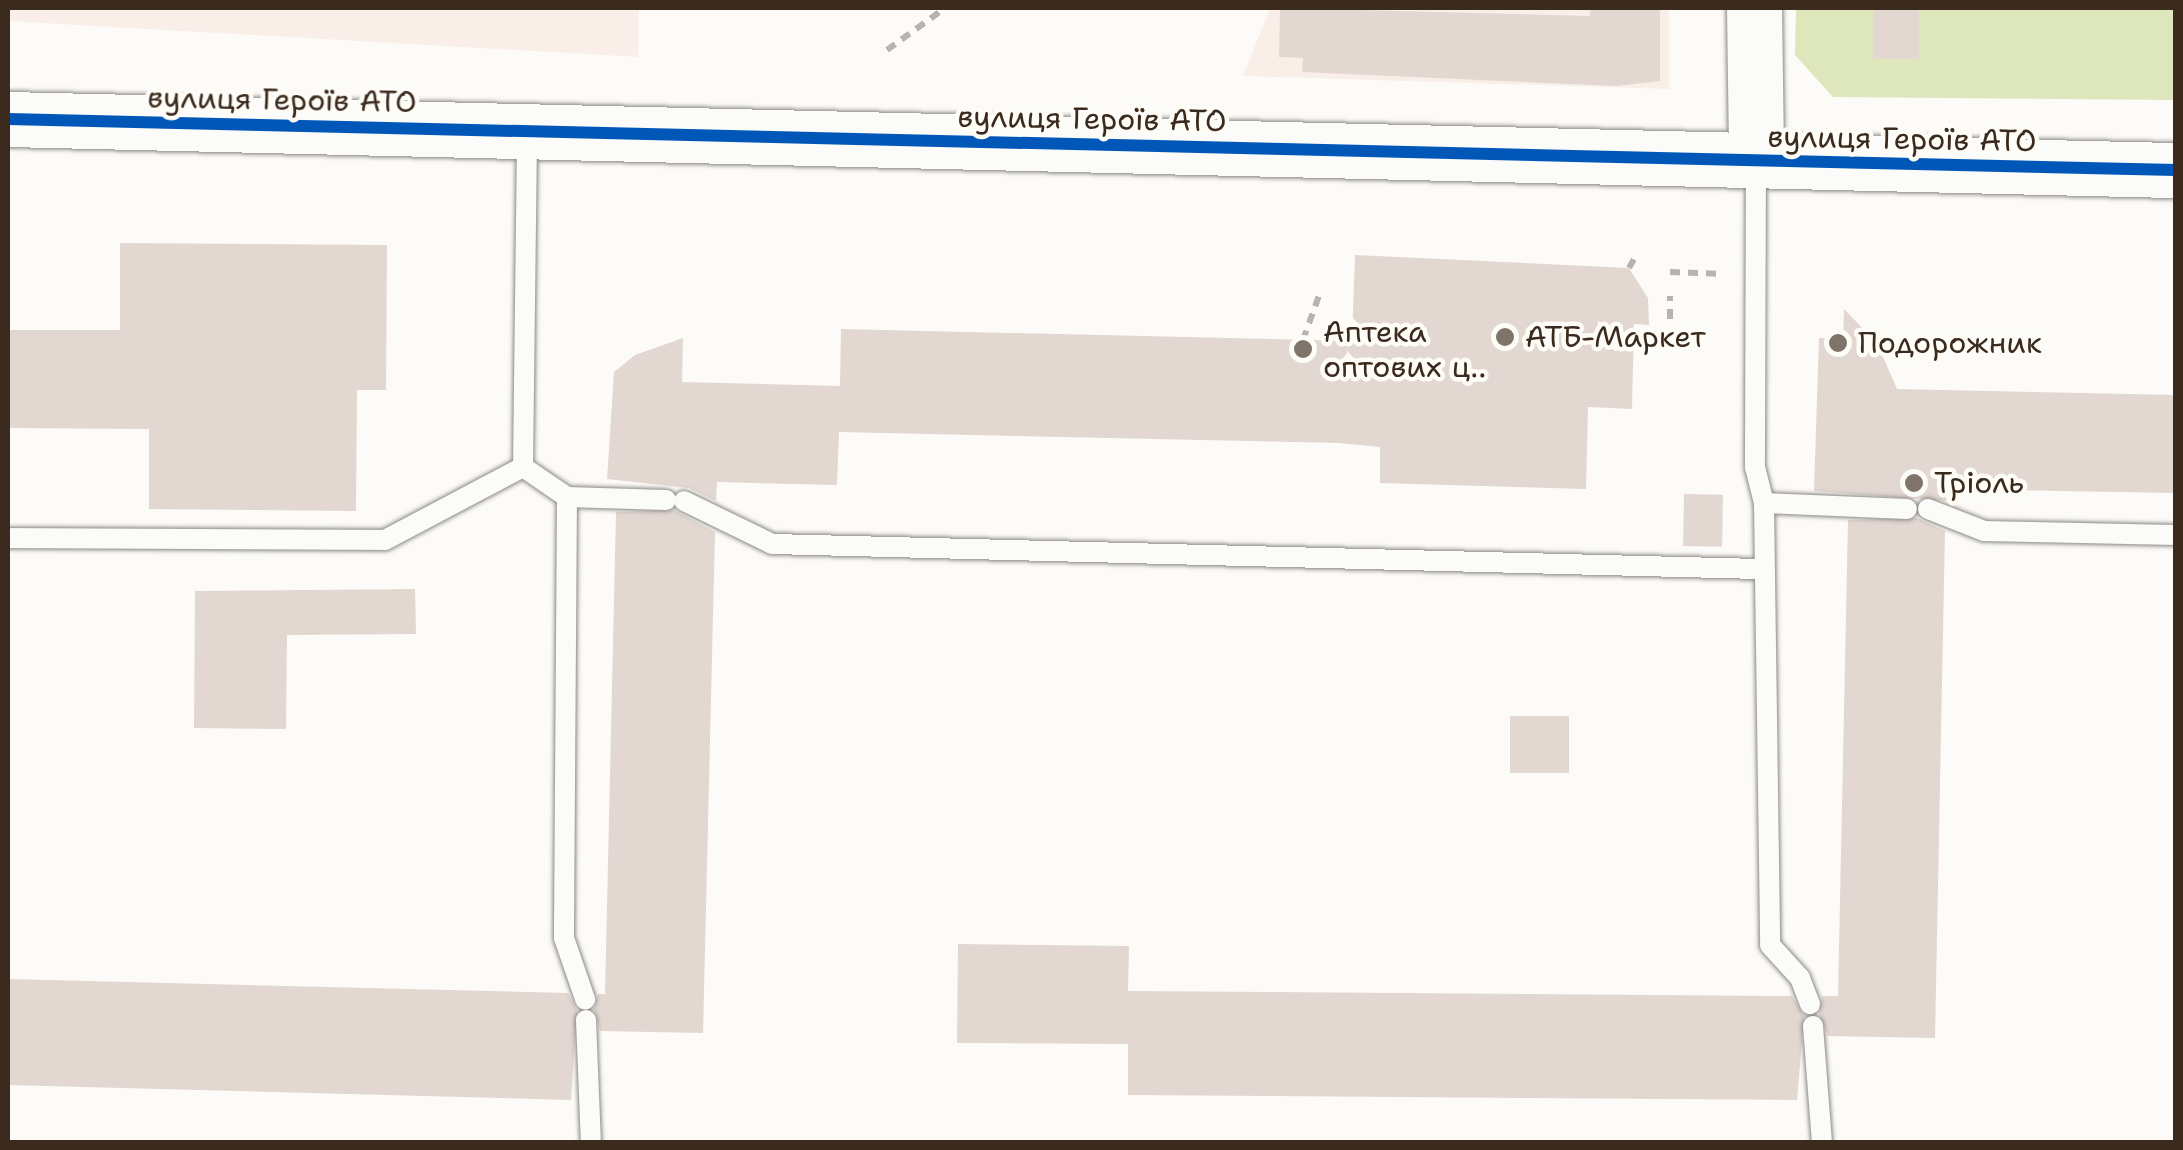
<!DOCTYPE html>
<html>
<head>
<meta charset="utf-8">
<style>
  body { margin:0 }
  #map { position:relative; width:2183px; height:1150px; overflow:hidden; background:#fcfbf8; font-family:"Shantell Sans",sans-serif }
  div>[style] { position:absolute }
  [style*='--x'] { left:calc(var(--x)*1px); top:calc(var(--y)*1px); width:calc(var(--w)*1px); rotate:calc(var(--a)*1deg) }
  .built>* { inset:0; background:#f9efe8 }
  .green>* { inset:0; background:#dee6bc }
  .building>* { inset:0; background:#e2d7d1; transform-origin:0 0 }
  .path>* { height:6px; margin-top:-3px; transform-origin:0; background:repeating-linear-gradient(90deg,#b6b4b1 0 10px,transparent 0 18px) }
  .roads { filter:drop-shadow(0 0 2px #8d8985) drop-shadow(0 0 2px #8d8985) }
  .lane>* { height:20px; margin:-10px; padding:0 10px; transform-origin:10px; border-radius:10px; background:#fbfbf9 }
  .secondary>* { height:55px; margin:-27.5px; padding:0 27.5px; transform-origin:27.5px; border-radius:27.5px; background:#fbfbf9 }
  .cycleway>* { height:12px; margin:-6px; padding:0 6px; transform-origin:6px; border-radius:6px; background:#0057b8 }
  .dots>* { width:28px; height:28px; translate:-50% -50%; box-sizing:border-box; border:5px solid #fdfcf7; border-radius:50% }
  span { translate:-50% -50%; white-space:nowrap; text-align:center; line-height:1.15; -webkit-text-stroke:9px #fdfcf7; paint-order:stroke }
  .street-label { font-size:30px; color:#3b2a1e }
  .poi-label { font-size:30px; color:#3b2a1e }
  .left { translate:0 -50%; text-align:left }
  .frame { position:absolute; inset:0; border:10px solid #3b2a1e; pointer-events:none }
</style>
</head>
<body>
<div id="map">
  <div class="built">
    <i style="clip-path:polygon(8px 8px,639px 8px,638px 57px,8px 21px)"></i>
    <i style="clip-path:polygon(1270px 8px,1669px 8px,1669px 89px,1243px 76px)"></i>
  </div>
  <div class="green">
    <i style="clip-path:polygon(1796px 8px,2175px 8px,2175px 100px,1833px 97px,1795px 55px)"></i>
  </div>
  <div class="building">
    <i style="clip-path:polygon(1280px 8px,1590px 16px,1591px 8px,1660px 8px,1660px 81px,1616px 86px,1302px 72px,1303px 58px,1279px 57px)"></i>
    <i style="left:1873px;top:8px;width:46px;height:51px"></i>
    <i style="clip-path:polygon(120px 243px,387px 245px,386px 390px,357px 390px,356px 511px,149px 509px,149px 429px,8px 428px,8px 330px,120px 330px)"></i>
    <i style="clip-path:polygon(1355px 255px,1629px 268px,1648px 298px,1649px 325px,1634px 324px,1632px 409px,1588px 407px,1586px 489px,1380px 483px,1380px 447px,1339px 443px,839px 432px,837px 485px,717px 482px,716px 501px,689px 488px,607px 479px,614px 372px,635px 355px,683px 338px,682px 382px,840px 386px,841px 329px,1352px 341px)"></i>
    <i style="clip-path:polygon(1844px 309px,1877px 343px,1897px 389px,2176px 395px,2176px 493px,1946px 489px,1946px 501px,1814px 491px,1819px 338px,1843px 339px)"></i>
    <i style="left:1684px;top:494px;width:39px;height:52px;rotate:1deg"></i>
    <i style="clip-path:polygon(674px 510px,715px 532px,703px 1033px,600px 1031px,594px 1009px,598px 994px,605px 994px,616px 512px)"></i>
    <i style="clip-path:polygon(1917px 518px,1945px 531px,1935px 1038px,1828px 1036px,1819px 1014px,1822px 996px,1838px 996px,1848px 520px)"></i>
    <i style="clip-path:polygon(415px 589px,416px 634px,287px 635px,286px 729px,194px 728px,195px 591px)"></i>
    <i style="left:1510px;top:716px;width:59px;height:57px"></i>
    <i style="clip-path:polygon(958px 944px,1129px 946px,1128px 991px,1792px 996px,1804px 1016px,1797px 1100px,1128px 1095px,1128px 1044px,957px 1043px)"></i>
    <i style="clip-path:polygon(8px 979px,568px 993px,577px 1010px,571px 1100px,8px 1085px)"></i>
  </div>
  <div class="path">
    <i style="--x:887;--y:50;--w:72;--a:-35.9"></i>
    <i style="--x:1629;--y:268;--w:13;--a:-61"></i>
    <i style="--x:1670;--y:272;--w:54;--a:2.1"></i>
    <i style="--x:1670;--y:319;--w:23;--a:-90"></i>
    <i style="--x:1303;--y:340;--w:53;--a:-70.2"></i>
  </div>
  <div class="roads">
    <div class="lane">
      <i style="--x:1756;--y:161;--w:306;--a:90.2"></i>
      <i style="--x:1755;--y:467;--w:37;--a:76"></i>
      <i style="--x:1764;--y:503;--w:442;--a:89.2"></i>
      <i style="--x:1770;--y:945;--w:45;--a:47.7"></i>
      <i style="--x:1800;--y:978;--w:28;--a:69"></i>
      <i style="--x:523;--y:467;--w:333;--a:-89.3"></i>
      <i style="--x:523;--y:467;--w:53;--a:34.3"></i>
      <i style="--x:567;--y:497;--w:99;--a:1.7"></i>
      <i style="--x:567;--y:497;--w:441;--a:90.4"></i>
      <i style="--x:564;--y:938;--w:65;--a:71"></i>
      <i style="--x:684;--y:501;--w:98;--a:26"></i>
      <i style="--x:772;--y:544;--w:991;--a:1.45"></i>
      <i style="--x:1764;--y:503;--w:143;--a:2.4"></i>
      <i style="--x:1928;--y:509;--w:60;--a:21.4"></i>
      <i style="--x:1984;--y:531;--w:192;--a:1.2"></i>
      <i style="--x:8;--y:538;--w:377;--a:0.3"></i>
      <i style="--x:385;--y:540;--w:156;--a:-27.9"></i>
      <i style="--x:586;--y:1020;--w:122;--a:87.7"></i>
      <i style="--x:1813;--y:1026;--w:116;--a:85.6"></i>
    </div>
    <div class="secondary">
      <i style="--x:1754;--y:8;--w:152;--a:89.2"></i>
      <i style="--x:8;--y:119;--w:2169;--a:1.35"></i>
    </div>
  </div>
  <div class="cycleway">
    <i style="--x:8;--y:119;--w:2169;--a:1.35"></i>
  </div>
  <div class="dots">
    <i style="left:1505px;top:337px;background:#7f736a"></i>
    <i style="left:1838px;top:343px;background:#7f736a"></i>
    <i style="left:1303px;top:349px;background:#7f736a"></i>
    <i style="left:1914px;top:483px;background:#7f736a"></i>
  </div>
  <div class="street-label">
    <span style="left:282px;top:100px;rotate:1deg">вулиця Героїв АТО</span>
    <span style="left:1092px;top:119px;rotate:1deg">вулиця Героїв АТО</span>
    <span style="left:1902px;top:139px;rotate:1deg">вулиця Героїв АТО</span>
  </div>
  <div class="poi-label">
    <span class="left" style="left:1323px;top:349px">Аптека<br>оптових ц‥</span>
    <span class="left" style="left:1525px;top:337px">АТБ-Маркет</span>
    <span class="left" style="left:1858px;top:343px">Подорожник</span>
    <span class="left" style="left:1934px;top:483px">Тріоль</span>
  </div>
  <div class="frame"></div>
</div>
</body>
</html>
